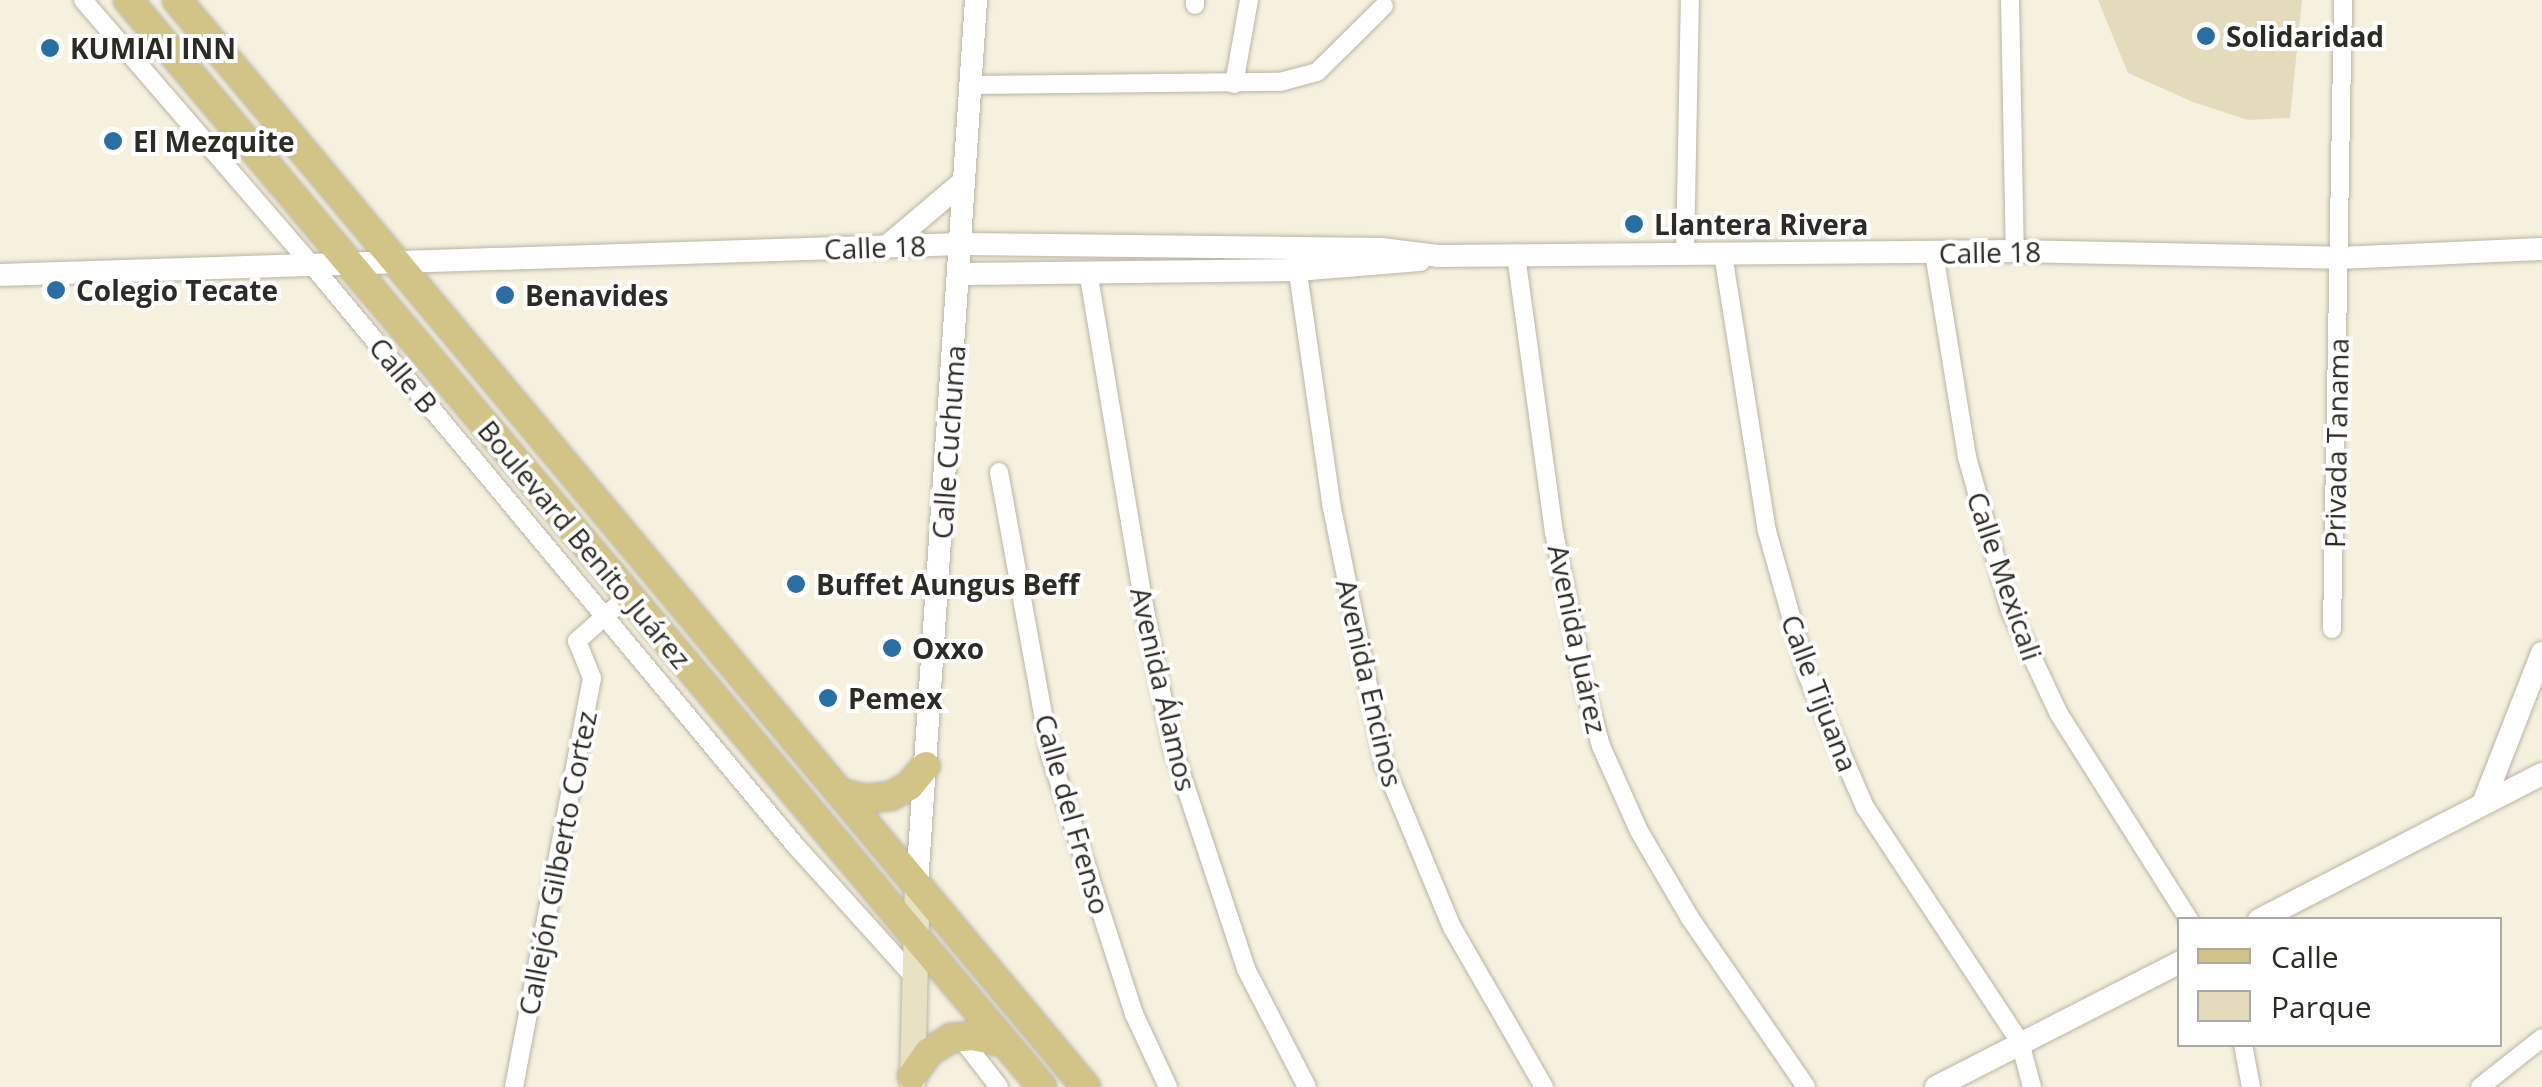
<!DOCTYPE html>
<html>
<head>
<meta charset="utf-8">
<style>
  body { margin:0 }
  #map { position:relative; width:2542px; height:1087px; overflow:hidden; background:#f6f1df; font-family:"Open Sans",sans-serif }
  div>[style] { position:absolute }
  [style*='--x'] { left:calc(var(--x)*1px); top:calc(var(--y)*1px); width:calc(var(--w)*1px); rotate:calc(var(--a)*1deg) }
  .green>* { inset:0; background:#e3dbbb }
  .roads { filter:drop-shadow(0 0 2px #bab5a4) drop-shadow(0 0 2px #bab5a4) }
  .minor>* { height:18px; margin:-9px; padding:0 9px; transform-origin:9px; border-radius:9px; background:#fff }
  .tertiary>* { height:22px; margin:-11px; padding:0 11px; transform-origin:11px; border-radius:11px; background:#fff }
  .secondary>* { height:25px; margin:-12.5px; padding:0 12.5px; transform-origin:12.5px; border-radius:12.5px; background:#e8e1c3 }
  .primary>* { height:28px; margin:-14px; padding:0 14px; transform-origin:14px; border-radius:14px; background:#d2c386 }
  .dots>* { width:28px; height:28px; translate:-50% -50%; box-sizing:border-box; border:5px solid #fff; border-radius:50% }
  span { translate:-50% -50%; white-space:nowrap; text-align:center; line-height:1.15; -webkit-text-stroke:8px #fff; paint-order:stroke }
  .poi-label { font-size:28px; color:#2c2b24; font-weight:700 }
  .left { translate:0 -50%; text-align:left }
  .street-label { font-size:28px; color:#2c2b24 }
  .legend { position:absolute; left:2177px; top:917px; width:325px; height:130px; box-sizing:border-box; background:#fff; border:2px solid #abaaa7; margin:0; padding:12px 18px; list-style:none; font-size:30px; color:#2c2b24 }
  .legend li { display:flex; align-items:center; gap:20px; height:50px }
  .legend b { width:50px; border:2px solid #abaaa7 }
</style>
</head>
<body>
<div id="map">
  <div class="green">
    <i style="clip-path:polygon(2098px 0,2302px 0,2290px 118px,2248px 120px,2193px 102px,2128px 73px)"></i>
  </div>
  <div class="roads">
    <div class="minor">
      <i style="--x:83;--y:0;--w:350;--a:49.2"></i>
      <i style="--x:312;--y:265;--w:753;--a:50.22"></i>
      <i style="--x:794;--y:844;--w:185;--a:47.9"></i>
      <i style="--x:1195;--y:0;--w:5;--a:90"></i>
      <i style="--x:2010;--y:0;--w:251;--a:88.9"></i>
      <i style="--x:1234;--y:84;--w:85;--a:-79.9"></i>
      <i style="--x:972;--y:85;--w:308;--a:-0.6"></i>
      <i style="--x:1280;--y:82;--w:38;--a:-15"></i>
      <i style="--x:1317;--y:72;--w:94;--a:-44.6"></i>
      <i style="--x:1934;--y:253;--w:207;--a:80.8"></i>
      <i style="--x:1967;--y:457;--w:159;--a:74.3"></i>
      <i style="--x:2010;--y:610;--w:115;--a:64.8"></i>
      <i style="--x:2059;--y:714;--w:244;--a:57.7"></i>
      <i style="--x:1685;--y:254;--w:254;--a:-88.9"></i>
      <i style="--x:1723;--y:254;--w:280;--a:81"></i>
      <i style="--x:1767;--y:531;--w:152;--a:74.3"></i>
      <i style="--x:1808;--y:677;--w:142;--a:66.3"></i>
      <i style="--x:1865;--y:807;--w:282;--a:56.6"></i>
      <i style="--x:2020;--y:1042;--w:47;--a:75.1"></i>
      <i style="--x:1516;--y:255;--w:280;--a:82.2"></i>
      <i style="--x:1554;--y:532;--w:160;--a:78.8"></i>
      <i style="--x:1585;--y:689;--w:59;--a:74.3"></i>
      <i style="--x:1601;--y:746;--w:93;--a:65.9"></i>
      <i style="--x:1639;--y:831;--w:101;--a:59.6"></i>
      <i style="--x:1690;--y:918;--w:205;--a:55.5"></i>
      <i style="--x:1296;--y:259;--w:246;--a:81.8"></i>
      <i style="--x:1331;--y:503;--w:266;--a:78.5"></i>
      <i style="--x:1384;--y:764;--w:177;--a:67.4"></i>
      <i style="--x:1452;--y:927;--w:185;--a:60.1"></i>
      <i style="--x:1088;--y:271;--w:347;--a:80.5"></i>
      <i style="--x:1145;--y:613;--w:139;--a:78.4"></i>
      <i style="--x:1173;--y:749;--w:232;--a:71.6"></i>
      <i style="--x:1246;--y:969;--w:133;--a:62.7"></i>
      <i style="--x:999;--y:472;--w:287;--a:79.7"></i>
      <i style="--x:1050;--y:754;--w:273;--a:72.1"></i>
      <i style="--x:1134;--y:1014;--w:81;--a:65"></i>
      <i style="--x:2332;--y:629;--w:629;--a:-89"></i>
      <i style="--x:961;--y:1038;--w:62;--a:52.2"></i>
      <i style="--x:2243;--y:1044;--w:44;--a:79.5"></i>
      <i style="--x:514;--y:1087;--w:416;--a:-79.2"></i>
      <i style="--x:592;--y:678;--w:40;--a:-112"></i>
      <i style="--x:577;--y:641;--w:68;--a:-41.4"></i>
      <i style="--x:2480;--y:1087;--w:79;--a:-38.3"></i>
    </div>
    <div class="tertiary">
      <i style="--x:886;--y:247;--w:102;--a:-40.2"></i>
      <i style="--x:960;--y:274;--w:337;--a:-0.7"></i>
      <i style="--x:1297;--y:270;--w:123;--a:-4.6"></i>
      <i style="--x:0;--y:275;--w:962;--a:-1.85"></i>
      <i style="--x:962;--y:244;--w:419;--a:0.7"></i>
      <i style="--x:1381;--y:249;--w:57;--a:7"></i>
      <i style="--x:1438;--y:256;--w:577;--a:-0.5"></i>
      <i style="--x:2015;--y:251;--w:323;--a:1.2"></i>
      <i style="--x:2338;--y:258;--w:204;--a:-2.5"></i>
      <i style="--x:2484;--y:801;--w:159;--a:-68.6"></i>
      <i style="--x:917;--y:884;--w:886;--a:-86.18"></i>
      <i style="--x:2259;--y:920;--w:318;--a:-27.3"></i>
      <i style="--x:1936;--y:1087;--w:274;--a:-27.1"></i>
    </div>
    <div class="secondary">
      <i style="--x:912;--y:1082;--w:198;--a:-88.6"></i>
    </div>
    <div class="primary">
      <i style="--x:128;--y:0;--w:1420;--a:49.94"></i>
      <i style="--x:177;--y:0;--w:1417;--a:50.1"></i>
      <i style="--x:840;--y:793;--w:27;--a:13"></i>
      <i style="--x:866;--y:799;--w:25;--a:-7"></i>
      <i style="--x:891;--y:796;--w:21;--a:-29"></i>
      <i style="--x:909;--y:786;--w:26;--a:-50"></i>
      <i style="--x:912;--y:1076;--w:29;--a:-55"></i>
      <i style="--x:929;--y:1052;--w:26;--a:-32"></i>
      <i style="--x:951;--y:1038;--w:21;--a:-5"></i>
      <i style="--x:972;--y:1036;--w:32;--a:11"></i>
    </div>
  </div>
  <div class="dots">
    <i style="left:2206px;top:36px;background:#296fa4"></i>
    <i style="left:50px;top:48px;background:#296fa4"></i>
    <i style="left:113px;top:141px;background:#296fa4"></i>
    <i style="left:1634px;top:224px;background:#296fa4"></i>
    <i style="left:56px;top:290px;background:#296fa4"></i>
    <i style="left:505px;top:295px;background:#296fa4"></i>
    <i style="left:796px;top:584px;background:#296fa4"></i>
    <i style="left:892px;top:648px;background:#296fa4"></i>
    <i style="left:828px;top:698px;background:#296fa4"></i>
  </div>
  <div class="poi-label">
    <span class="left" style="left:2226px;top:36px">Solidaridad</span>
    <span class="left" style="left:70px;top:48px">KUMIAI INN</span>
    <span class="left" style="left:133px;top:141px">El Mezquite</span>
    <span class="left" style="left:1654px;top:224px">Llantera Rivera</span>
    <span class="left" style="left:76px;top:290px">Colegio Tecate</span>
    <span class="left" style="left:525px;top:295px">Benavides</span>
    <span class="left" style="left:816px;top:584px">Buffet Aungus Beff</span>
    <span class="left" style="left:912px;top:648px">Oxxo</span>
    <span class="left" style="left:848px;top:698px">Pemex</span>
  </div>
  <div class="street-label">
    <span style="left:875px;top:247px;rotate:-2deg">Calle 18</span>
    <span style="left:1990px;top:252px;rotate:-1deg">Calle 18</span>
    <span style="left:404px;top:375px;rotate:50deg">Calle B</span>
    <span style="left:948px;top:442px;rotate:-86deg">Calle Cuchuma</span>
    <span style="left:2336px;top:443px;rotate:-89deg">Privada Tanama</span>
    <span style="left:585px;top:544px;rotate:50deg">Boulevard Benito Juárez</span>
    <span style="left:2005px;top:576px;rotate:71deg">Calle Mexicali</span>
    <span style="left:1578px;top:639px;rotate:78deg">Avenida Juárez</span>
    <span style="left:1370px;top:683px;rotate:77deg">Avenida Encinos</span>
    <span style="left:1164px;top:689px;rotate:77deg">Avenida Álamos</span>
    <span style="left:1820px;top:693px;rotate:69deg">Calle Tijuana</span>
    <span style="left:1073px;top:814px;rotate:74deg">Calle del Frenso</span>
    <span style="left:557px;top:863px;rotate:-79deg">Callejón Gilberto Cortez</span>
  </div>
  <ul class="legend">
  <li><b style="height:12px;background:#d2c386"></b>Calle</li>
  <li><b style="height:28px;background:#e3dbbb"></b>Parque</li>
  </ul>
</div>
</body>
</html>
